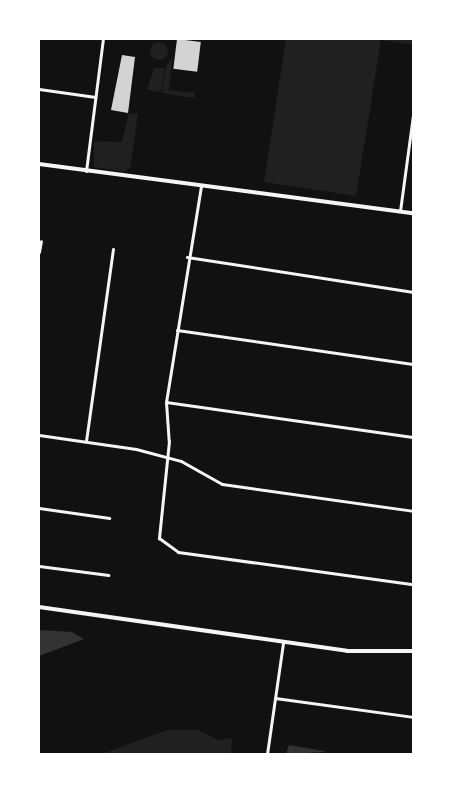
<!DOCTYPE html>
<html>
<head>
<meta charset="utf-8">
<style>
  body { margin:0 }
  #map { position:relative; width:452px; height:793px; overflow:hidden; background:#111; font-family:"Golos Text",sans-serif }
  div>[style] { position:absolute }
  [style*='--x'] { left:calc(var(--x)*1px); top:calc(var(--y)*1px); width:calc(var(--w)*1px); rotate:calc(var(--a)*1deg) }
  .green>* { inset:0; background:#202020 }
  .round { border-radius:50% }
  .water>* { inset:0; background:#333 }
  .building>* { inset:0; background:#d3d3d3; transform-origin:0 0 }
  .minor>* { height:3px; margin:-1.5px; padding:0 1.5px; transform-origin:1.5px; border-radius:1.5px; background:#f5f5f5 }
  .tertiary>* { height:4px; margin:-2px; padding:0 2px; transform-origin:2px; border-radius:2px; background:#f5f5f5 }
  span { translate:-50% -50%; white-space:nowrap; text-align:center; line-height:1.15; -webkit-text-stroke:4.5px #fff; paint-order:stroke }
  .frame { position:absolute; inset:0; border:40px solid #fff; pointer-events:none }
</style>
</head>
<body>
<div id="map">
  <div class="green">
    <i style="clip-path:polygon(286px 39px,413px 39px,413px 45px,381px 40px,356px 196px,264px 182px)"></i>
    <i class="round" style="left:150px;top:42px;width:18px;height:18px"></i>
    <i style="clip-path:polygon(172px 57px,169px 90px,195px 93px,194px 98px,162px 93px,166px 67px)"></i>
    <i style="clip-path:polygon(154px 68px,165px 68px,161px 92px,147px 90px)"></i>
    <i style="clip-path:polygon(129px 113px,138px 114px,130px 168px,125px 172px,94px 167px,94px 141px,122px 142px)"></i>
    <i style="clip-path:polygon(167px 730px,198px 730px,218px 740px,232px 738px,231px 754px,102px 754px)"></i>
  </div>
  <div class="water">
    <i style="clip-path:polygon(39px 630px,72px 632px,84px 639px,39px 656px)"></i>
    <i style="clip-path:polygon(289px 745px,324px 751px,325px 752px,286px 754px)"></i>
  </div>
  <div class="building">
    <i style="left:177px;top:39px;width:24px;height:30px;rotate:7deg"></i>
    <i style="clip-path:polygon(122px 55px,135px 57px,128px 113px,111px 110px)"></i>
  </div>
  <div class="minor">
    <i style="--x:39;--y:89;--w:57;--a:8.1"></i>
    <i style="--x:86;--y:171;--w:133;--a:-82.7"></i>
    <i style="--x:201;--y:186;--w:219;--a:99.2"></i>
    <i style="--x:166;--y:402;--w:39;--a:86"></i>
    <i style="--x:169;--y:441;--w:98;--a:95.9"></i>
    <i style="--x:159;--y:538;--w:24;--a:36"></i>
    <i style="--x:178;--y:552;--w:237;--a:7.8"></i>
    <i style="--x:400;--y:211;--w:97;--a:-82.3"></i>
    <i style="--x:39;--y:252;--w:11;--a:-80"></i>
    <i style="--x:187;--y:257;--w:229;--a:8.8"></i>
    <i style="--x:177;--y:330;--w:238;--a:8.2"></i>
    <i style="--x:166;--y:402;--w:249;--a:8.1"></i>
    <i style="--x:39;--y:435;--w:98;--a:8.2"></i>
    <i style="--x:136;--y:449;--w:47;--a:14.9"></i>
    <i style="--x:181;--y:461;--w:47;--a:29.3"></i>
    <i style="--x:222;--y:484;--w:193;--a:8"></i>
    <i style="--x:86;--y:441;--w:194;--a:-82"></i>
    <i style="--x:39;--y:508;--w:71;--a:8.1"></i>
    <i style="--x:39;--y:566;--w:70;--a:7.4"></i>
    <i style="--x:275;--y:698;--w:139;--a:7.8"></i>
    <i style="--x:267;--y:754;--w:112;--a:-81.8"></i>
  </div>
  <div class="tertiary">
    <i style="--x:39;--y:164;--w:377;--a:7.5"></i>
    <i style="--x:39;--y:607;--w:311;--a:8.1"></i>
    <i style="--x:347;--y:651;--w:66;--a:0"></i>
  </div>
  <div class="frame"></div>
</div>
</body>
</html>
